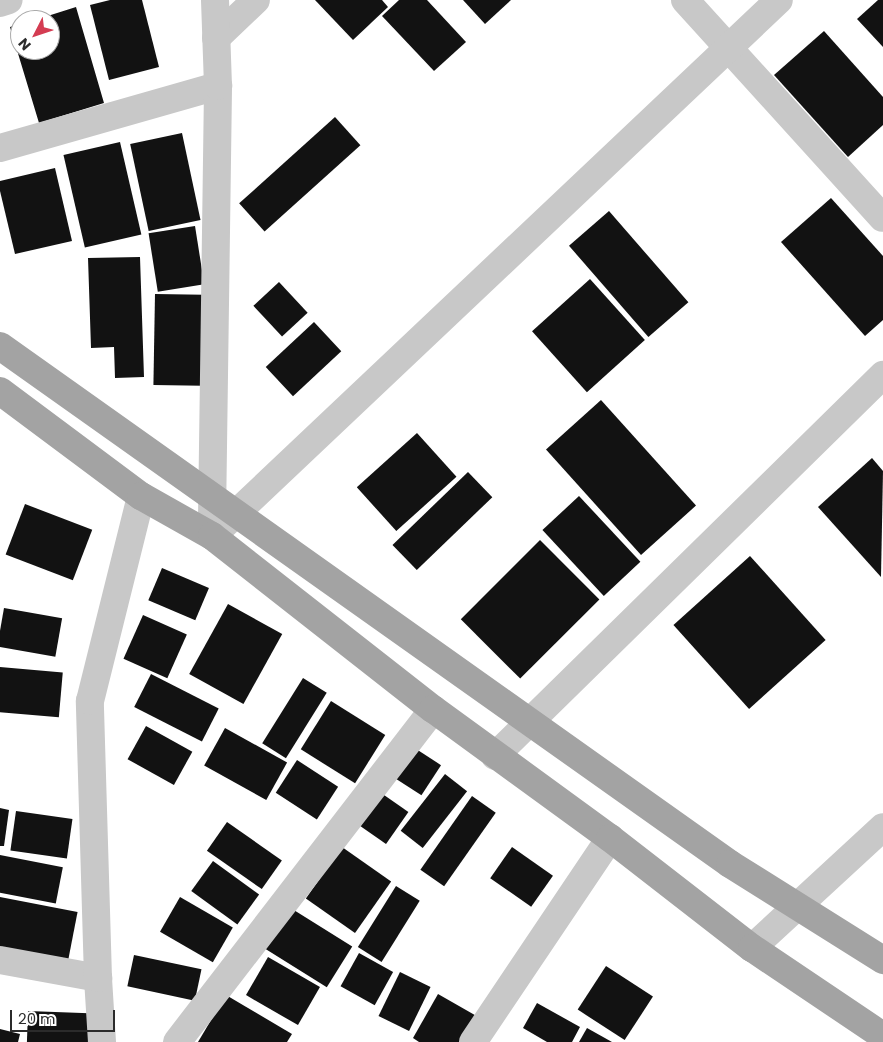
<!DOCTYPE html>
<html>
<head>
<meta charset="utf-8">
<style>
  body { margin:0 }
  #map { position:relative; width:883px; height:1042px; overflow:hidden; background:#fff; font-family:Poppins,sans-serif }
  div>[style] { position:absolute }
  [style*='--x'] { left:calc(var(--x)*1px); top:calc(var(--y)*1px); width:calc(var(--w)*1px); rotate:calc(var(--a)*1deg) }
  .building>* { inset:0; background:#121212; transform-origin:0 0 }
  .minor>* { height:28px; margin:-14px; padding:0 14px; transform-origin:14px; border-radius:14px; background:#c8c8c8 }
  .major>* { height:28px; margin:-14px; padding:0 14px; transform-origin:14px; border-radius:14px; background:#a3a3a3 }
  span { translate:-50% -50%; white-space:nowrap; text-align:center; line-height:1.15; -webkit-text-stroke:5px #fff; paint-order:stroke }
  .north { position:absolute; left:10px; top:10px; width:50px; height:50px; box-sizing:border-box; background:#fff; border:1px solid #aaa; border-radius:50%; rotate:229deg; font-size:14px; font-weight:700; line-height:20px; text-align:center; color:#2b2b2b }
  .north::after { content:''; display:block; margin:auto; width:18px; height:22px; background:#d43c52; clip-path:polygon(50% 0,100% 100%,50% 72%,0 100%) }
  .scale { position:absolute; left:10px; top:1010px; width:105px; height:22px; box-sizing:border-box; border:2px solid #2b2b2b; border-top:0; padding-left:6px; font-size:15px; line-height:18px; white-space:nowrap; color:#2b2b2b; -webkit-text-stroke:4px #fff; paint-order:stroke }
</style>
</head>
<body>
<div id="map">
  <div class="building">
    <i style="clip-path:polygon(110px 0,142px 0,159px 67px,109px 80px,90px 5px)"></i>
    <i style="clip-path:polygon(315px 0,382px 0,388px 7px,353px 40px)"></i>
    <i style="clip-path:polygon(399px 0,427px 0,466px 42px,434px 71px,382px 16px)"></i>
    <i style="clip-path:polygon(463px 0,511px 0,485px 24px)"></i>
    <i style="clip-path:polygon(878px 0,883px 0,883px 47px,857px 19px)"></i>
    <i style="clip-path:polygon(76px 7px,104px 103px,39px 123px,10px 27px,20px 24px,20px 50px,50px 50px,50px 20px,35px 20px)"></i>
    <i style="clip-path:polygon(824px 31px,883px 97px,883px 125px,848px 157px,774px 75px)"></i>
    <i style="left:335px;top:117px;width:38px;height:129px;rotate:48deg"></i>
    <i style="left:182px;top:133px;width:89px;height:53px;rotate:78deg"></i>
    <i style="left:120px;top:142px;width:95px;height:58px;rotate:77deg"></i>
    <i style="clip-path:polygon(55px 168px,72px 241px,15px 254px,0 191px,0 181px)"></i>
    <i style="clip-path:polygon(831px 198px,883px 256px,883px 320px,865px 336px,781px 242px)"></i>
    <i style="left:609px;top:211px;width:121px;height:53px;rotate:49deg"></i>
    <i style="left:195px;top:226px;width:59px;height:47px;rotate:81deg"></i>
    <i style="clip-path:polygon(140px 257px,144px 377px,115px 378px,114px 347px,91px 348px,88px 258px)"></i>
    <i style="left:590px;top:279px;width:82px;height:78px;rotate:48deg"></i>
    <i style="left:279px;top:282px;width:42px;height:35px;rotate:47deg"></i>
    <i style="left:155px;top:294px;width:49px;height:91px;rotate:1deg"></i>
    <i style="left:314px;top:322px;width:40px;height:66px;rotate:47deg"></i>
    <i style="left:601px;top:400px;width:142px;height:74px;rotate:48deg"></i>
    <i style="left:417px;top:433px;width:59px;height:81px;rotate:48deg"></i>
    <i style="clip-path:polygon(872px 458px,883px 471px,881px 577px,818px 507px)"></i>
    <i style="left:468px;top:472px;width:35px;height:105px;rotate:46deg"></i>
    <i style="left:579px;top:496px;width:90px;height:50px;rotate:47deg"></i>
    <i style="left:25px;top:504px;width:72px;height:54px;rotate:21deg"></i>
    <i style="left:540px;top:540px;width:84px;height:112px;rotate:45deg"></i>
    <i style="left:750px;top:556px;width:113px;height:103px;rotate:48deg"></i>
    <i style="left:162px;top:568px;width:51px;height:35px;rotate:23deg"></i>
    <i style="left:228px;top:604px;width:62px;height:80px;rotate:29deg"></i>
    <i style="left:4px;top:608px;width:59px;height:39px;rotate:10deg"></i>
    <i style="left:143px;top:615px;width:48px;height:48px;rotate:24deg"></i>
    <i style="left:0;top:667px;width:63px;height:45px;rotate:5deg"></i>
    <i style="left:151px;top:674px;width:76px;height:37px;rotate:27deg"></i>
    <i style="left:303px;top:678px;width:28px;height:77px;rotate:32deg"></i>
    <i style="left:331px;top:701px;width:64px;height:57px;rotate:32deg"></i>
    <i style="left:146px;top:726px;width:53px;height:38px;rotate:29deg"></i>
    <i style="left:225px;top:728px;width:71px;height:43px;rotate:29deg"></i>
    <i style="left:410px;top:745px;width:37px;height:36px;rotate:33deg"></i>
    <i style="left:297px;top:760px;width:49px;height:39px;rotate:33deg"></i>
    <i style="left:445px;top:774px;width:28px;height:72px;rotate:38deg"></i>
    <i style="left:374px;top:788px;width:42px;height:39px;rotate:35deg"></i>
    <i style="left:472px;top:796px;width:29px;height:90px;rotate:35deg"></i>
    <i style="clip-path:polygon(0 808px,9px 810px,4px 846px,0 846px)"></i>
    <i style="left:16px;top:811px;width:57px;height:40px;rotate:8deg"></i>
    <i style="left:227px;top:822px;width:67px;height:35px;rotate:35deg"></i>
    <i style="left:342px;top:847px;width:60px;height:63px;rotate:35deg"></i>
    <i style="left:512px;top:847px;width:50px;height:38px;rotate:35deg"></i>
    <i style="left:0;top:855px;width:64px;height:37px;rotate:11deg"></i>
    <i style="left:213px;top:861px;width:57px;height:37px;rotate:36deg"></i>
    <i style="left:396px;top:886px;width:28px;height:72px;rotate:32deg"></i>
    <i style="left:0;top:897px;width:79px;height:54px;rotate:11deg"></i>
    <i style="left:180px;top:897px;width:61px;height:40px;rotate:30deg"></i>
    <i style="left:281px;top:902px;width:84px;height:48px;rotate:32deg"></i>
    <i style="left:359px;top:953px;width:39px;height:38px;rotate:29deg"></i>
    <i style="left:134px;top:955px;width:69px;height:32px;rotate:12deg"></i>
    <i style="left:268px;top:957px;width:60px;height:44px;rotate:30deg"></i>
    <i style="left:606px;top:966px;width:56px;height:52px;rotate:33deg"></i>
    <i style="left:400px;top:972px;width:34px;height:49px;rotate:26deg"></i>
    <i style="clip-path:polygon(438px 994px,480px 1018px,466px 1042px,419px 1042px,413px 1038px)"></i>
    <i style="clip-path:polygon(226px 995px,292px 1034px,287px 1042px,198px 1042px)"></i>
    <i style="clip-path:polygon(537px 1003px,580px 1027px,572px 1042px,547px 1042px,523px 1028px)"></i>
    <i style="left:28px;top:1011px;width:61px;height:31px;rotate:2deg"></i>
    <i style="clip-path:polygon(587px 1028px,612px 1042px,579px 1042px)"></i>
    <i style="clip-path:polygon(0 1029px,20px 1034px,18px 1042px,0 1042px)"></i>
  </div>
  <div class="minor">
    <i style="--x:685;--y:0;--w:294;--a:47.8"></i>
    <i style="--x:0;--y:3;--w:9;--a:-18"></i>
    <i style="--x:216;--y:38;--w:55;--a:-43.5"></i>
    <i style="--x:0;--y:148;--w:227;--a:-15.9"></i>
    <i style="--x:212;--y:518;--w:432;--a:-89.2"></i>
    <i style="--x:218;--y:86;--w:86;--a:-92"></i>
    <i style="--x:212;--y:536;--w:780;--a:-43.39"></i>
    <i style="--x:495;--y:756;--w:544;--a:-44.48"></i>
    <i style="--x:752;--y:948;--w:178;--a:-42.7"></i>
    <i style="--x:0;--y:960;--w:100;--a:10.4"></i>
    <i style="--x:102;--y:1042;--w:64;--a:-93.6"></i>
    <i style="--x:98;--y:978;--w:277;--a:-91.7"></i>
    <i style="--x:90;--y:701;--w:211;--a:-76"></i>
    <i style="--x:177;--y:1042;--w:420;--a:-52.4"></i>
    <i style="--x:473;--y:1042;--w:246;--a:-56.1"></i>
  </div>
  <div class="major">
    <i style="--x:0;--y:346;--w:895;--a:35.36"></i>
    <i style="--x:730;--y:864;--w:181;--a:32.1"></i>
    <i style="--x:0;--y:391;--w:176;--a:36.7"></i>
    <i style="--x:141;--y:496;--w:81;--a:29.4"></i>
    <i style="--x:212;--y:536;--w:281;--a:38.1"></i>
    <i style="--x:433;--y:709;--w:219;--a:36.1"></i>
    <i style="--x:610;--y:838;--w:180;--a:37.8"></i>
    <i style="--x:752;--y:948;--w:158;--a:33.9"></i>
  </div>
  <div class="north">N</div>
  <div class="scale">20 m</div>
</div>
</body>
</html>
